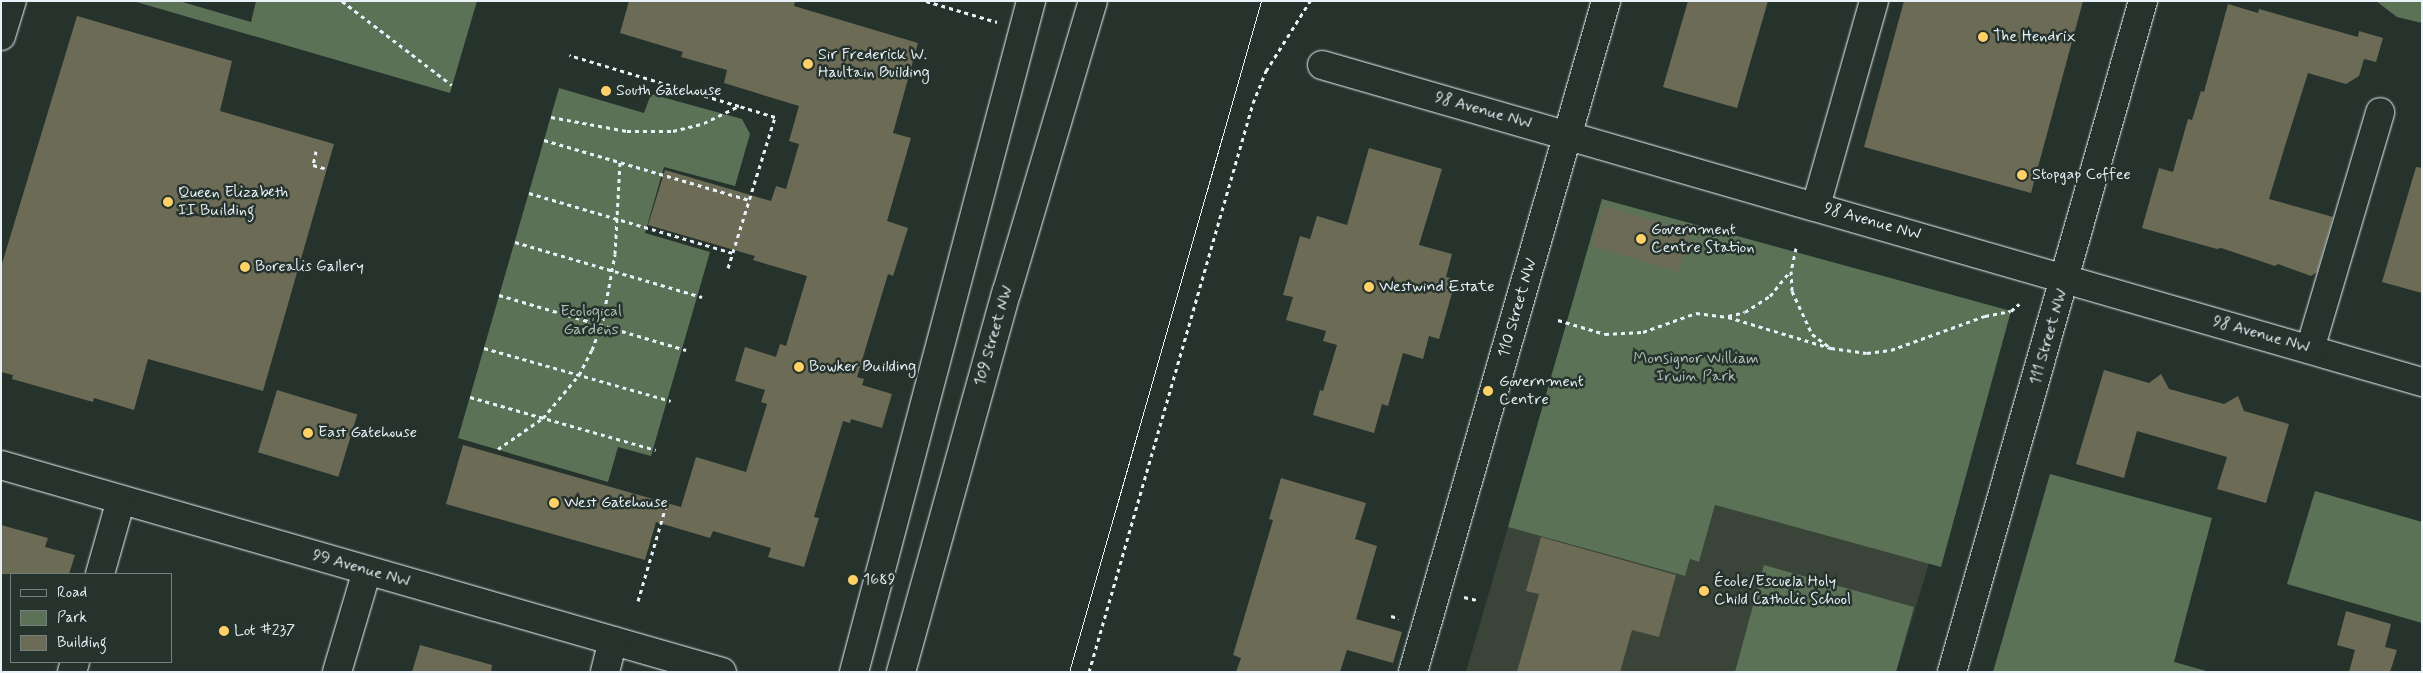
<!DOCTYPE html>
<html>
<head>
<meta charset="utf-8">
<style>
  body { margin:0 }
  #map { position:relative; width:2423px; height:673px; overflow:hidden; background:#26332d; font-family:Mynerve,sans-serif }
  div>[style] { position:absolute }
  [style*='--x'] { left:calc(var(--x)*1px); top:calc(var(--y)*1px); width:calc(var(--w)*1px); rotate:calc(var(--a)*1deg) }
  .built>* { inset:0; background:#3b4439 }
  .green>* { inset:0; background:#5b7257 }
  .building>* { inset:0; background:#6c6b56; transform-origin:0 0 }
  .path>* { height:3px; margin-top:-1.5px; transform-origin:0; background:repeating-linear-gradient(90deg,#e8f1f8 0 4px,transparent 0 8px) }
  .roads { filter:drop-shadow(0 0 1px #e8f1f8) drop-shadow(0 0 1px #e8f1f8) }
  .minor>* { height:28px; margin:-14px; padding:0 14px; transform-origin:14px; border-radius:14px; background:#26332d }
  .major>* { height:28px; margin:-14px; padding:0 14px; transform-origin:14px; border-radius:14px; background:#26332d }
  .tram>* { height:1px; margin:-0.5px; padding:0 0.5px; transform-origin:0.5px; border-radius:0.5px; background:#e8f1f8 }
  .dots>* { width:14px; height:14px; translate:-50% -50%; box-sizing:border-box; border:2px solid #26332d; border-radius:50% }
  span { translate:-50% -50%; white-space:nowrap; text-align:center; line-height:1.15; -webkit-text-stroke:5px #26332d; paint-order:stroke }
  .poi-label { font-size:16px; color:#e8f1f8 }
  .left { translate:0 -50%; text-align:left }
  .street-label { font-size:16px; color:#e8f1f8 }
  .park-label { font-size:16px; color:#b0beb8 }
  .frame { position:absolute; inset:0; border:2px solid #e8f1f8; pointer-events:none }
  .legend { position:absolute; left:10px; top:573px; width:162px; height:90px; box-sizing:border-box; background:#26332d; border:1px solid #747f7e; margin:0; padding:6px 9px; list-style:none; font-size:15px; color:#e8f1f8 }
  .legend li { display:flex; align-items:center; gap:10px; height:25px }
  .legend b { width:25px; border:1px solid #747f7e }
</style>
</head>
<body>
<div id="map">
  <div class="built">
    <i style="clip-path:polygon(1715px 505px,1929px 563px,1896px 672px,1466px 672px,1508px 527px,1685px 576px,1690px 559px,1699px 562px)"></i>
  </div>
  <div class="green">
    <i style="clip-path:polygon(133px 1px,179px 1px,251px 22px,256px 1px,477px 1px,450px 93px)"></i>
    <i style="clip-path:polygon(2376px 1px,2422px 1px,2422px 23px,2397px 17px)"></i>
    <i style="clip-path:polygon(559px 88px,644px 113px,651px 94px,742px 119px,750px 134px,735px 186px,664px 167px,645px 233px,710px 252px,651px 456px,618px 447px,608px 482px,458px 438px)"></i>
    <i style="clip-path:polygon(1602px 199px,2011px 311px,1941px 567px,1715px 505px,1699px 562px,1690px 559px,1685px 576px,1508px 527px)"></i>
    <i style="clip-path:polygon(2050px 474px,2212px 518px,2174px 662px,2210px 672px,1993px 672px)"></i>
    <i style="clip-path:polygon(2315px 491px,2422px 522px,2422px 623px,2287px 584px)"></i>
    <i style="clip-path:polygon(1764px 565px,1914px 607px,1896px 672px,1735px 672px)"></i>
  </div>
  <div class="building">
    <i style="clip-path:polygon(629px 1px,795px 1px,794px 6px,918px 43px,893px 133px,911px 138px,887px 221px,908px 228px,893px 276px,888px 274px,857px 377px,864px 379px,862px 385px,892px 394px,882px 428px,851px 419px,850px 423px,843px 421px,814px 517px,819px 518px,804px 567px,768px 557px,771px 548px,713px 531px,710px 538px,656px 522px,645px 560px,446px 504px,463px 445px,681px 507px,696px 457px,746px 472px,767px 404px,761px 402px,765px 390px,735px 381px,745px 347px,776px 357px,780px 344px,786px 346px,807px 276px,753px 260px,755px 256px,648px 225px,665px 170px,771px 201px,776px 186px,786px 189px,799px 144px,789px 141px,799px 106px,724px 83px,727px 70px,681px 57px,683px 52px,620px 33px)"></i>
    <i style="clip-path:polygon(1688px 1px,1768px 1px,1737px 108px,1663px 87px)"></i>
    <i style="clip-path:polygon(1904px 1px,2083px 1px,2031px 193px,1864px 147px)"></i>
    <i style="clip-path:polygon(2228px 4px,2258px 13px,2259px 9px,2358px 37px,2359px 31px,2383px 38px,2376px 62px,2364px 59px,2359px 76px,2346px 84px,2308px 73px,2285px 146px,2269px 199px,2333px 217px,2317px 272px,2311px 276px,2278px 264px,2275px 266px,2221px 248px,2217px 249px,2142px 228px,2159px 168px,2173px 172px,2188px 119px,2192px 120px,2201px 91px,2204px 92px)"></i>
    <i style="clip-path:polygon(77px 16px,232px 61px,220px 111px,334px 144px,263px 391px,148px 359px,134px 410px,94px 398px,93px 402px,12px 379px,13px 375px,1px 372px,1px 267px)"></i>
    <i style="clip-path:polygon(1369px 148px,1442px 169px,1419px 245px,1452px 254px,1446px 277px,1456px 279px,1439px 339px,1429px 336px,1423px 359px,1403px 353px,1388px 406px,1382px 404px,1374px 433px,1313px 415px,1320px 390px,1323px 391px,1337px 345px,1323px 341px,1326px 331px,1286px 320px,1293px 297px,1283px 295px,1300px 236px,1310px 239px,1317px 216px,1347px 225px)"></i>
    <i style="clip-path:polygon(2416px 167px,2422px 168px,2422px 293px,2382px 282px)"></i>
    <i style="left:1603px;top:206px;width:91px;height:42px;rotate:16deg"></i>
    <i style="clip-path:polygon(2104px 370px,2149px 383px,2161px 374px,2169px 389px,2224px 404px,2238px 396px,2244px 411px,2289px 424px,2266px 503px,2217px 489px,2227px 457px,2137px 431px,2124px 478px,2076px 464px)"></i>
    <i style="left:277px;top:390px;width:84px;height:65px;rotate:17deg"></i>
    <i style="clip-path:polygon(1281px 478px,1366px 503px,1355px 539px,1377px 546px,1356px 619px,1402px 632px,1393px 663px,1347px 650px,1340px 672px,1236px 672px,1241px 658px,1233px 655px,1273px 520px,1269px 519px)"></i>
    <i style="clip-path:polygon(1px 525px,48px 538px,45px 547px,75px 555px,69px 574px,1px 574px)"></i>
    <i style="clip-path:polygon(1541px 537px,1676px 575px,1659px 637px,1632px 630px,1620px 672px,1517px 672px,1539px 594px,1526px 591px)"></i>
    <i style="clip-path:polygon(2346px 611px,2391px 624px,2385px 647px,2397px 650px,2390px 672px,2349px 672px,2355px 650px,2337px 645px)"></i>
    <i style="clip-path:polygon(420px 645px,492px 665px,491px 672px,412px 672px)"></i>
  </div>
  <div class="path">
    <i style="--x:342;--y:1;--w:138;--a:37.4"></i>
    <i style="--x:926;--y:1;--w:74;--a:16.5"></i>
    <i style="--x:551;--y:117;--w:77;--a:10.4"></i>
    <i style="--x:627;--y:131;--w:46;--a:0"></i>
    <i style="--x:673;--y:131;--w:32;--a:-14"></i>
    <i style="--x:704;--y:123;--w:39;--a:-26"></i>
    <i style="--x:739;--y:106;--w:177;--a:-163.3"></i>
    <i style="--x:544;--y:140;--w:214;--a:16.3"></i>
    <i style="--x:316;--y:151;--w:14;--a:102"></i>
    <i style="--x:313;--y:165;--w:15;--a:16"></i>
    <i style="--x:529;--y:193;--w:213;--a:16.4"></i>
    <i style="--x:515;--y:242;--w:195;--a:16.4"></i>
    <i style="--x:1796;--y:248;--w:24;--a:102"></i>
    <i style="--x:1791;--y:271;--w:20;--a:87"></i>
    <i style="--x:1792;--y:291;--w:47;--a:65.1"></i>
    <i style="--x:1812;--y:334;--w:20;--a:37"></i>
    <i style="--x:728;--y:268;--w:158;--a:-72.7"></i>
    <i style="--x:775;--y:117;--w:38;--a:-163"></i>
    <i style="--x:499;--y:295;--w:195;--a:16.4"></i>
    <i style="--x:1728;--y:316;--w:17;--a:-13"></i>
    <i style="--x:1745;--y:312;--w:30;--a:-33"></i>
    <i style="--x:1770;--y:296;--w:32;--a:-51"></i>
    <i style="--x:1558;--y:320;--w:49;--a:16.6"></i>
    <i style="--x:1605;--y:334;--w:38;--a:-3"></i>
    <i style="--x:1643;--y:332;--w:56;--a:-19.7"></i>
    <i style="--x:1696;--y:313;--w:32;--a:7"></i>
    <i style="--x:1728;--y:317;--w:108;--a:16.8"></i>
    <i style="--x:1831;--y:348;--w:36;--a:8"></i>
    <i style="--x:1867;--y:353;--w:24;--a:-7"></i>
    <i style="--x:1891;--y:350;--w:100;--a:-19.9"></i>
    <i style="--x:1985;--y:316;--w:26;--a:-11"></i>
    <i style="--x:2011;--y:311;--w:11;--a:-41"></i>
    <i style="--x:484;--y:348;--w:194;--a:15.8"></i>
    <i style="--x:470;--y:397;--w:193;--a:15.9"></i>
    <i style="--x:498;--y:449;--w:55;--a:-34.6"></i>
    <i style="--x:543;--y:418;--w:56;--a:-50.1"></i>
    <i style="--x:579;--y:375;--w:28;--a:-63"></i>
    <i style="--x:592;--y:350;--w:33;--a:-70"></i>
    <i style="--x:603;--y:319;--w:66;--a:-79.5"></i>
    <i style="--x:615;--y:254;--w:92;--a:-86.9"></i>
    <i style="--x:1464;--y:597;--w:13;--a:13"></i>
    <i style="--x:638;--y:601;--w:106;--a:-73.6"></i>
    <i style="--x:1391;--y:616;--w:8;--a:14"></i>
    <i style="--x:1089;--y:672;--w:592;--a:-73.92"></i>
    <i style="--x:1253;--y:103;--w:35;--a:-68"></i>
    <i style="--x:1266;--y:71;--w:83;--a:-57.8"></i>
  </div>
  <div class="roads">
    <div class="minor">
      <i style="--x:1;--y:36;--w:37;--a:-73"></i>
      <i style="--x:1322;--y:65;--w:1145;--a:16.08"></i>
      <i style="--x:1816;--y:206;--w:213;--a:-74.2"></i>
      <i style="--x:2310;--y:349;--w:247;--a:-73.5"></i>
      <i style="--x:1;--y:465;--w:750;--a:16.02"></i>
      <i style="--x:100;--y:574;--w:77;--a:-74.2"></i>
      <i style="--x:72;--y:672;--w:10;--a:-73"></i>
      <i style="--x:337;--y:672;--w:105;--a:-73.5"></i>
      <i style="--x:605;--y:672;--w:32;--a:-76"></i>
      <i style="--x:1413;--y:672;--w:698;--a:-73.95"></i>
      <i style="--x:1952;--y:672;--w:698;--a:-74.11"></i>
    </div>
    <div class="major">
      <i style="--x:854;--y:672;--w:694;--a:-75.22"></i>
      <i style="--x:901;--y:672;--w:395;--a:-74.5"></i>
      <i style="--x:1007;--y:291;--w:302;--a:-73.5"></i>
    </div>
  </div>
  <div class="tram">
    <i style="--x:1069;--y:672;--w:698;--a:-74.03"></i>
  </div>
  <div class="dots">
    <i style="left:1983px;top:37px;background:#ffd166"></i>
    <i style="left:808px;top:64px;background:#ffd166"></i>
    <i style="left:606px;top:91px;background:#ffd166"></i>
    <i style="left:2022px;top:175px;background:#ffd166"></i>
    <i style="left:168px;top:202px;background:#ffd166"></i>
    <i style="left:1641px;top:239px;background:#ffd166"></i>
    <i style="left:245px;top:267px;background:#ffd166"></i>
    <i style="left:1369px;top:287px;background:#ffd166"></i>
    <i style="left:799px;top:367px;background:#ffd166"></i>
    <i style="left:1488px;top:391px;background:#ffd166"></i>
    <i style="left:308px;top:433px;background:#ffd166"></i>
    <i style="left:554px;top:503px;background:#ffd166"></i>
    <i style="left:853px;top:580px;background:#ffd166"></i>
    <i style="left:1704px;top:591px;background:#ffd166"></i>
    <i style="left:224px;top:631px;background:#ffd166"></i>
  </div>
  <div class="poi-label">
    <span class="left" style="left:1993px;top:37px">The Hendrix</span>
    <span class="left" style="left:818px;top:64px">Sir Frederick W.<br>Haultain Building</span>
    <span class="left" style="left:616px;top:91px">South Gatehouse</span>
    <span class="left" style="left:2032px;top:175px">Stopgap Coffee</span>
    <span class="left" style="left:178px;top:202px">Queen Elizabeth<br>II Building</span>
    <span class="left" style="left:1651px;top:239px">Government<br>Centre Station</span>
    <span class="left" style="left:255px;top:267px">Borealis Gallery</span>
    <span class="left" style="left:1379px;top:287px">Westwind Estate</span>
    <span class="left" style="left:809px;top:367px">Bowker Building</span>
    <span class="left" style="left:1499px;top:391px">Government<br>Centre</span>
    <span class="left" style="left:318px;top:433px">East Gatehouse</span>
    <span class="left" style="left:564px;top:503px">West Gatehouse</span>
    <span class="left" style="left:863px;top:580px">1689</span>
    <span class="left" style="left:1714px;top:591px">École/Escuela Holy<br>Child Catholic School</span>
    <span class="left" style="left:234px;top:631px">Lot #237</span>
  </div>
  <div class="street-label">
    <span style="left:1483px;top:111px;rotate:16deg">98 Avenue NW</span>
    <span style="left:1872px;top:222px;rotate:16deg">98 Avenue NW</span>
    <span style="left:1518px;top:308px;rotate:-74deg">110 Street NW</span>
    <span style="left:2261px;top:335px;rotate:16deg">98 Avenue NW</span>
    <span style="left:994px;top:336px;rotate:-74deg">109 Street NW</span>
    <span style="left:2049px;top:337px;rotate:-74deg">111 Street NW</span>
    <span style="left:361px;top:569px;rotate:16deg">99 Avenue NW</span>
  </div>
  <div class="park-label">
    <span style="left:591px;top:321px">Ecological<br>Gardens</span>
    <span style="left:1696px;top:368px">Monsignor William<br>Irwin Park</span>
  </div>
  <div class="frame"></div>
  <ul class="legend">
  <li><b style="height:6px;background:#26332d"></b>Road</li>
  <li><b style="height:14px;background:#5b7257"></b>Park</li>
  <li><b style="height:14px;background:#6c6b56"></b>Building</li>
  </ul>
</div>
</body>
</html>
